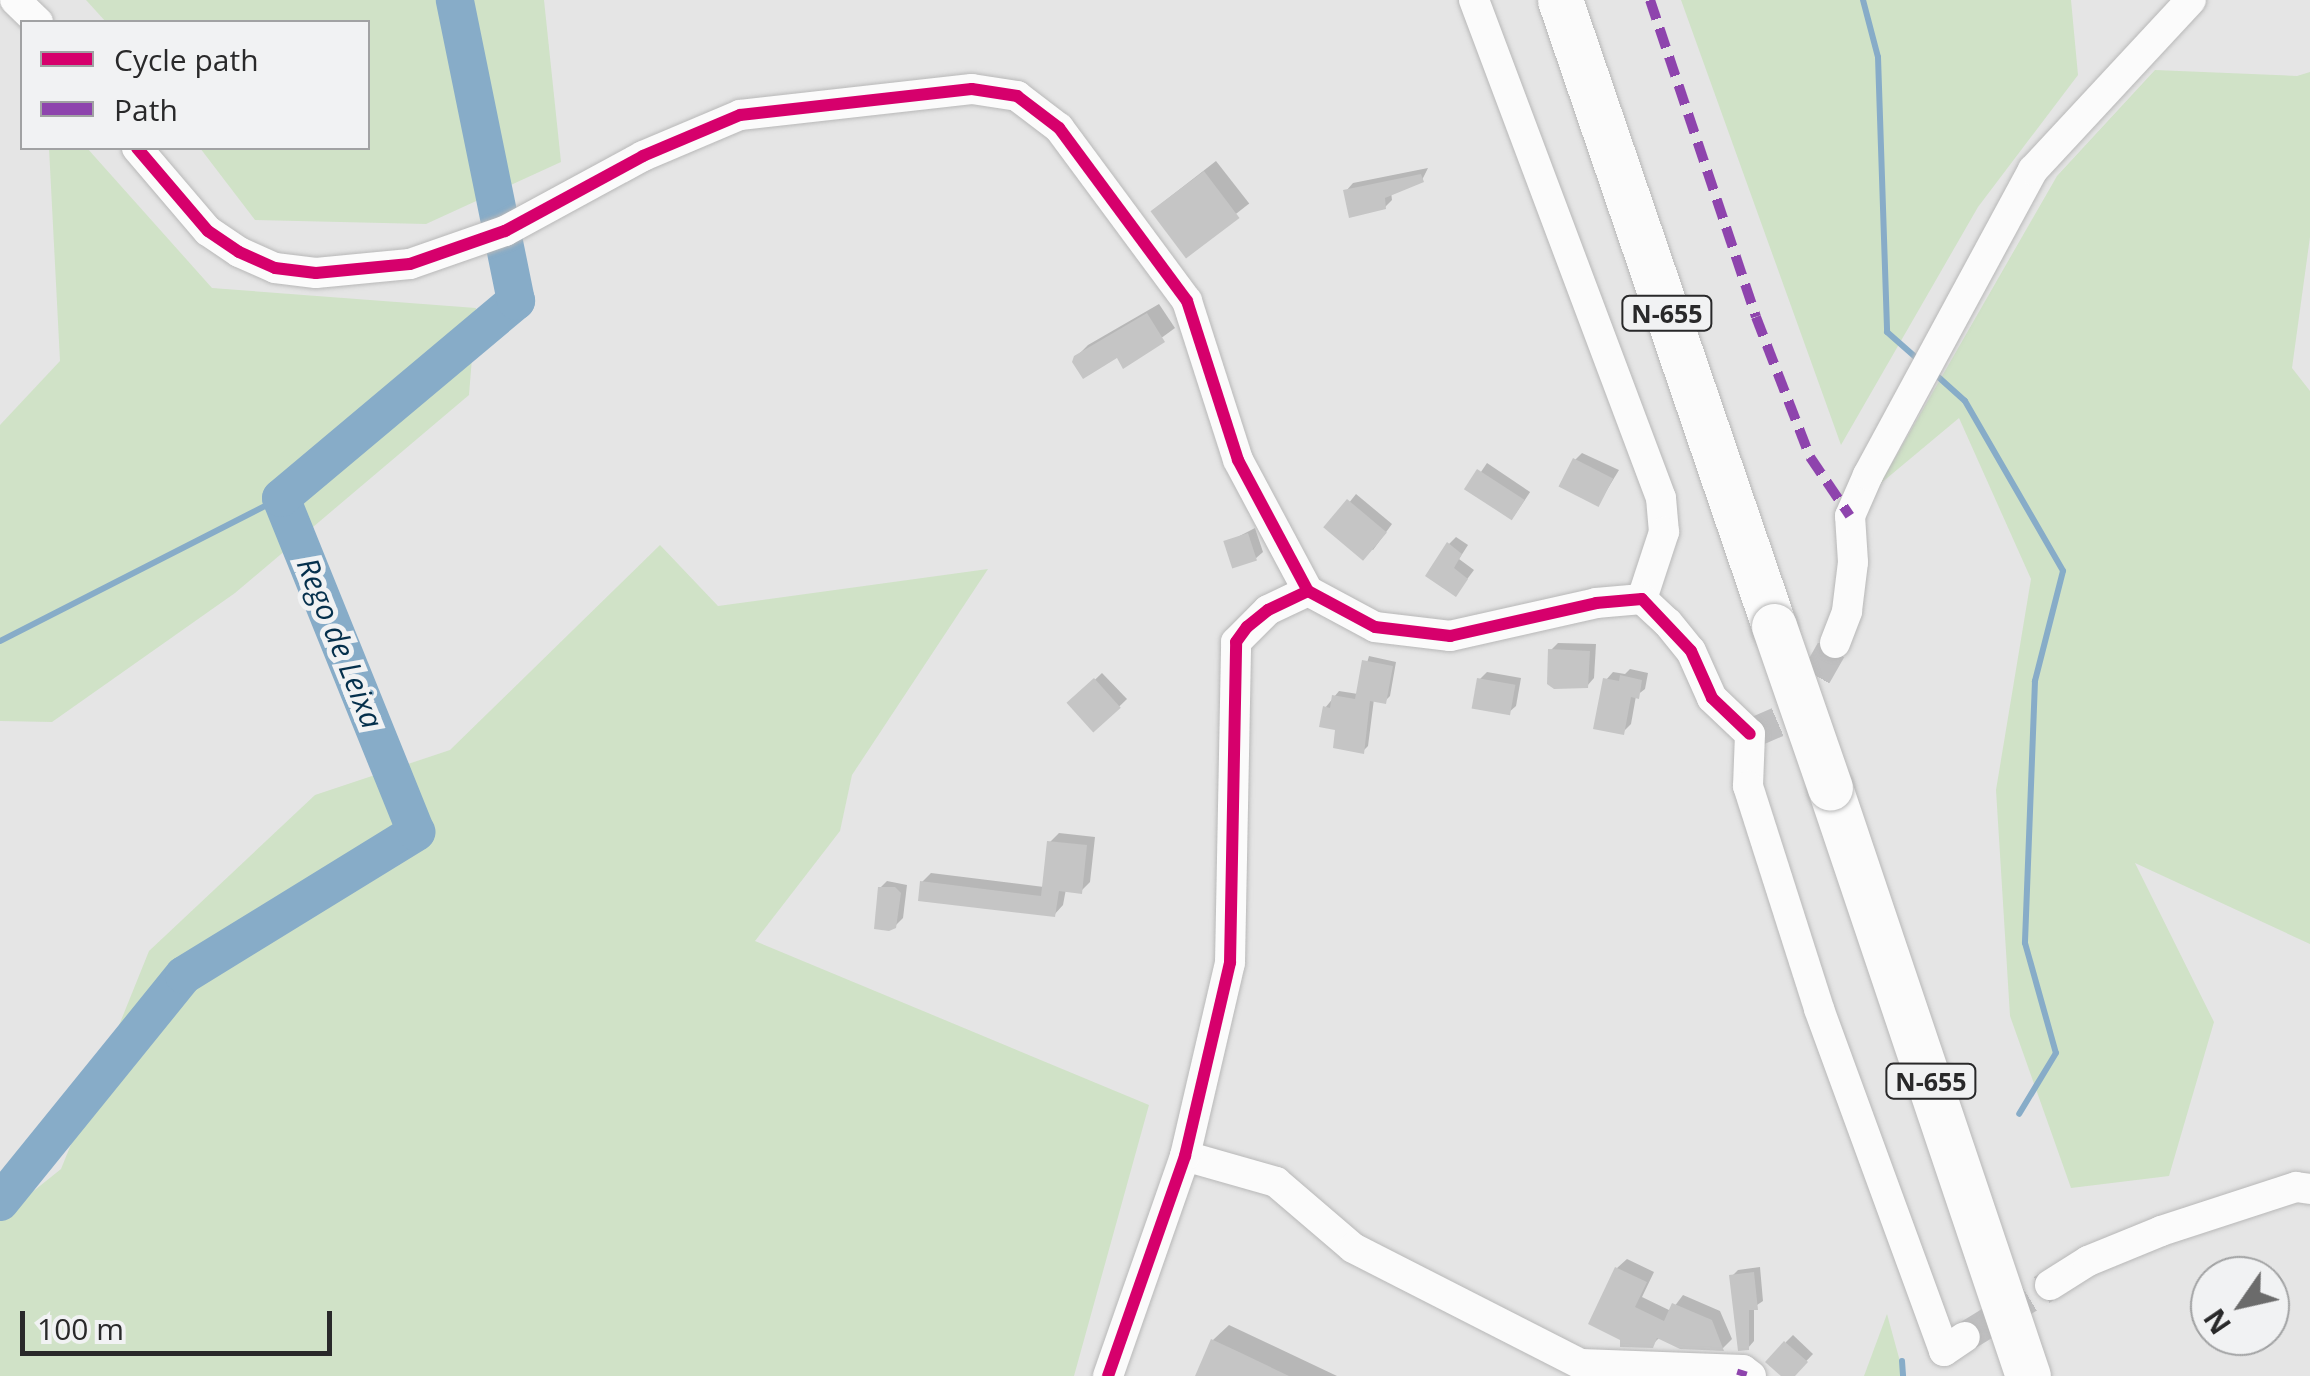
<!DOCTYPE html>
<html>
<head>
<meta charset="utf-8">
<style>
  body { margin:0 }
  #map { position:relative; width:2310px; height:1376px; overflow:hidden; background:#e5e5e5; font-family:"Open Sans",sans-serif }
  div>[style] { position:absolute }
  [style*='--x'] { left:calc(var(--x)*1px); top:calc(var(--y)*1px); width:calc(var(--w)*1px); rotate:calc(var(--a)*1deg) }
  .green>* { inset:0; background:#d0e2c7 }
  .shadow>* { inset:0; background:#0003; transform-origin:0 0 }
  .stream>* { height:6px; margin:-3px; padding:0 3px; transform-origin:3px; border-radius:3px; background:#87acc8 }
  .river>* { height:38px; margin:-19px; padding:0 19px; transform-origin:19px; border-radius:19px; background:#87acc8 }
  .building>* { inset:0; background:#c5c5c5; transform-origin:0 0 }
  .minor-tunnel>* { height:30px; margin-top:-15px; transform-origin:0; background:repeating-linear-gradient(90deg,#bfbfc0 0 30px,transparent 0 45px) }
  .roads { filter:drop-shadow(0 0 2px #b8b8b8) drop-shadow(0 0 2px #b8b8b8) }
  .minor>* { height:30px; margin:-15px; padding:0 15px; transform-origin:15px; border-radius:15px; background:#fbfbfb }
  .highway>* { height:45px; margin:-22.5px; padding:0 22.5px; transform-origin:22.5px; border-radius:22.5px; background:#fbfbfb }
  .bridges { filter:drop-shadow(0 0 2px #b8b8b8) drop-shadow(0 0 2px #b8b8b8) }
  .highway-bridge>* { height:45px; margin:-22.5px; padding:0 22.5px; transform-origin:22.5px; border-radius:22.5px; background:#fbfbfb }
  .quiet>* { height:10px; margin-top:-5px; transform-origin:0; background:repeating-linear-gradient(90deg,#8e44ad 0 20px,transparent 0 30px) }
  .cycleway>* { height:12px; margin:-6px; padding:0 6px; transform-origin:6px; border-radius:6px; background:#d6006c }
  span { translate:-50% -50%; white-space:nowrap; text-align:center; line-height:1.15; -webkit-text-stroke:10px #f1f2f3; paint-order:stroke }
  .shield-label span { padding:2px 8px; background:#f1f2f3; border:2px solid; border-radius:8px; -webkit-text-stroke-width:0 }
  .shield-label { font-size:25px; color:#29292a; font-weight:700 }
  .water-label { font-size:30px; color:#05304c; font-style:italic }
  .legend { position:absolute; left:20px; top:20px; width:350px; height:130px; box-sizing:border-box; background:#f1f2f3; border:2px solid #a1a2a3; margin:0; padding:12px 18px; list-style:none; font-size:30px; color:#29292a }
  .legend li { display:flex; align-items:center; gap:20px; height:50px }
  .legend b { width:50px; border:2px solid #a1a2a3 }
  .north { position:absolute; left:2190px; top:1256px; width:100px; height:100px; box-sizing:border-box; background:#f1f2f3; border:2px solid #a1a2a3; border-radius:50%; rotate:236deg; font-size:28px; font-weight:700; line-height:40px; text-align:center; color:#29292a }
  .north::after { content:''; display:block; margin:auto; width:35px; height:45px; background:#6b6b6b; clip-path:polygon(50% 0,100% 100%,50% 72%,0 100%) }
  .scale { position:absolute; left:20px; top:1311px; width:312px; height:45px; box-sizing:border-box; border:5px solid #29292a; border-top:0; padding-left:12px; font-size:30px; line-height:35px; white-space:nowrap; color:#29292a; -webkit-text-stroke:8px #f1f2f3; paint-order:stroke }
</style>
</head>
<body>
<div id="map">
  <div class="green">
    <i style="clip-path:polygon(86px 0,544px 0,561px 162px,426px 224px,255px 220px,200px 148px,368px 148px,368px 22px,106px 22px)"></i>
    <i style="clip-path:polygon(1681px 0,2071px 0,2078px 75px,1978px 207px,1841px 445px)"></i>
    <i style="clip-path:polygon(2155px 70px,2297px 76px,2310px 72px,2310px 237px,2292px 368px,2310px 391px,2310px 944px,2135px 863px,2214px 1022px,2169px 1176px,2071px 1188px,2010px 1016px,1996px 790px,2031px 579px,1959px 418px,1880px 484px,2057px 176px)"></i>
    <i style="clip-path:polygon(49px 148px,87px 148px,212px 288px,476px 308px,469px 395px,235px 593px,52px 722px,0 721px,0 425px,60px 361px)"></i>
    <i style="clip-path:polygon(660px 545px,718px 606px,988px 569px,852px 775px,840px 831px,755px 941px,1149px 1105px,1074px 1376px,0 1376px,0 1218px,61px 1169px,149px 951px,315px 795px,450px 750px)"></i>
    <i style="clip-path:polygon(1887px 1314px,1904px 1376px,1864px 1376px)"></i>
  </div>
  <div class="shadow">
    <i style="left:1216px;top:161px;width:54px;height:81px;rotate:52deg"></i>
    <i style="clip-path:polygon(1428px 168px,1422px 180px,1391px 192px,1392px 200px,1385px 207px,1346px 191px,1353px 183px)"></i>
    <i style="clip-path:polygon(1159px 304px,1175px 328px,1124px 365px,1117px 354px,1076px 357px,1088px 345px)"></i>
    <i style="clip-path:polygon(1582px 453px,1619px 470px,1599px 503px,1575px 460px)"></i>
    <i style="left:1487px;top:463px;width:52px;height:32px;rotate:34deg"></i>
    <i style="clip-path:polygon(1356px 494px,1392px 524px,1373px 550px,1329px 528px)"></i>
    <i style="clip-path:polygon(1255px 528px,1263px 552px,1255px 559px,1226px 543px)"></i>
    <i style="clip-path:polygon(1456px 537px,1468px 545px,1459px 559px,1474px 570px,1456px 594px,1449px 544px)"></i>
    <i style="clip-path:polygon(1558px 643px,1596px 644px,1594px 678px,1587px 686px,1551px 650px)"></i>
    <i style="clip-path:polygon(1369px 656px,1396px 662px,1390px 696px,1385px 701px,1374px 699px,1368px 746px,1363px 751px,1325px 708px,1339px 691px,1358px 694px)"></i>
    <i style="clip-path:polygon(1630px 669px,1648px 673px,1645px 689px,1636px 696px,1631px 724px,1623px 732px,1606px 680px,1613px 672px,1625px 674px)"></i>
    <i style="clip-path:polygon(1487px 672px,1521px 678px,1516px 706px,1508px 713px,1479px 680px)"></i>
    <i style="left:1102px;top:673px;width:36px;height:44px;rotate:46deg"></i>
    <i style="clip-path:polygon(1059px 833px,1095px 837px,1090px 882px,1081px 891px,1066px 889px,1063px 905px,1054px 915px,922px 882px,931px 873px,1044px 887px,1050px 842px)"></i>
    <i style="clip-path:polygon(887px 881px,907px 885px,903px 918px,895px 926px,880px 888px)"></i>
    <i style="clip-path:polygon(1627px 1259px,1654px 1272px,1642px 1297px,1671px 1311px,1683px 1295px,1720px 1311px,1732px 1339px,1723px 1348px,1660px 1337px,1652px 1345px,1623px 1339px,1592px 1323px,1617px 1268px)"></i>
    <i style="clip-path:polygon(1760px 1267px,1763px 1301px,1754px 1307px,1754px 1341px,1748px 1348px,1732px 1276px,1738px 1270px)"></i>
    <i style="clip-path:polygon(1229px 1325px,1337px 1376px,1197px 1376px,1213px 1340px)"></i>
    <i style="clip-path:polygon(1793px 1335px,1813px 1354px,1792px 1376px,1785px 1376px,1786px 1342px)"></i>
  </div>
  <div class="stream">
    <i style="--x:1863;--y:0;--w:59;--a:75.3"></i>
    <i style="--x:1878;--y:57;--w:275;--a:88.1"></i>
    <i style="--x:1887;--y:332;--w:45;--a:41.4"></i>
    <i style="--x:1935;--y:374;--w:40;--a:42"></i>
    <i style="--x:1965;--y:401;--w:196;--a:60"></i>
    <i style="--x:2063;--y:571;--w:114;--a:104.3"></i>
    <i style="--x:2035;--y:681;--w:262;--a:92.2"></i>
    <i style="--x:2025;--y:943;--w:114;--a:74.3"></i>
    <i style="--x:2056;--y:1053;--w:71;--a:121.2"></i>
    <i style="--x:0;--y:641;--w:315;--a:-27"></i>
    <i style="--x:1902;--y:1361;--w:15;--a:86"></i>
  </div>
  <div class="river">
    <i style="--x:0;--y:1202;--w:292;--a:-51"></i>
    <i style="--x:184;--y:975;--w:273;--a:-31.6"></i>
    <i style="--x:416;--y:832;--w:360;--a:-112"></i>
    <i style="--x:281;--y:498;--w:307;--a:-40"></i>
    <i style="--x:516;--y:301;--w:307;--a:-101.5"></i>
  </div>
  <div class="building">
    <i style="left:1204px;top:171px;width:59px;height:67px;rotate:53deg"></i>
    <i style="clip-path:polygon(1421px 174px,1424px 182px,1385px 198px,1386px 209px,1349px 218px,1343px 190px)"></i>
    <i style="clip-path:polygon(1147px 313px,1165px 342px,1123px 369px,1117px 358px,1083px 379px,1072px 362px,1074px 356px)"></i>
    <i style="left:1573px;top:458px;width:45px;height:32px;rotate:27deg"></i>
    <i style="left:1477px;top:469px;width:57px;height:24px;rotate:33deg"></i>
    <i style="left:1347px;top:499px;width:52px;height:37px;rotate:40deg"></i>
    <i style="left:1248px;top:533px;width:29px;height:26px;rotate:72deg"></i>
    <i style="clip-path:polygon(1447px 542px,1462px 554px,1454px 568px,1468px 579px,1456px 597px,1425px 576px)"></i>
    <i style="clip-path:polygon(1548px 649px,1590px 651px,1588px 688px,1554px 689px,1547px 684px)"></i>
    <i style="clip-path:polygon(1362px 660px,1393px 666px,1386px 704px,1370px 701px,1364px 754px,1333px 748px,1335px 730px,1319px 727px,1323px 706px,1330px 708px,1332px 695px,1355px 699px)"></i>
    <i style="clip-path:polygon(1620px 675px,1642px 680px,1639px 699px,1631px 697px,1624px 735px,1593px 729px,1603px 678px,1619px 681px)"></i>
    <i style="left:1094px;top:678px;width:40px;height:37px;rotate:48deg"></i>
    <i style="left:1477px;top:678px;width:39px;height:31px;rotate:10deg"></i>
    <i style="clip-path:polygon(1047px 841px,1087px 845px,1082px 894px,1059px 891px,1055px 917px,918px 901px,920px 881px,1041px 896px)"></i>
    <i style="clip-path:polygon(878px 887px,895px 887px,901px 893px,896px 928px,889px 931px,874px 929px)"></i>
    <i style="clip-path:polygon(1615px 1267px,1647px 1282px,1635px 1307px,1664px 1321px,1672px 1303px,1712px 1320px,1724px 1351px,1680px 1349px,1657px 1338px,1653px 1348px,1620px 1347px,1620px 1340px,1588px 1324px)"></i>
    <i style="clip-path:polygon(1754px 1272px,1758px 1310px,1749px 1310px,1749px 1350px,1738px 1351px,1729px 1275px)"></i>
    <i style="clip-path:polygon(1211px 1339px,1239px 1352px,1289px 1376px,1195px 1376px)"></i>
    <i style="clip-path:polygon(1784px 1341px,1808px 1362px,1795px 1376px,1781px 1376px,1765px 1362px)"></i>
  </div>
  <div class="minor-tunnel">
    <i style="--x:1750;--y:734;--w:48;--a:-23.4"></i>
    <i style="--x:1794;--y:715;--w:83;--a:-60.3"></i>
    <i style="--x:1965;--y:1337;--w:100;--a:-31.5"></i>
  </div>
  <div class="roads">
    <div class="minor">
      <i style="--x:15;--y:0;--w:32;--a:44"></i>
      <i style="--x:1474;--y:0;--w:532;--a:69.42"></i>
      <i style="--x:1661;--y:498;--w:34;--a:85"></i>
      <i style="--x:1664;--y:532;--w:71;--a:108.2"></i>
      <i style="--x:137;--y:148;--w:109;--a:49.5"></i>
      <i style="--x:208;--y:231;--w:37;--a:34"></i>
      <i style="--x:239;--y:252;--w:39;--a:24"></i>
      <i style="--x:275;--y:268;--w:41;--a:7"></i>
      <i style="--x:316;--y:273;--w:94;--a:-5.5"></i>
      <i style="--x:410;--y:264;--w:101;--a:-19.2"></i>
      <i style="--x:505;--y:231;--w:157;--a:-28.5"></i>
      <i style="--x:643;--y:156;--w:105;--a:-22.9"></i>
      <i style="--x:740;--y:115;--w:233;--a:-6.4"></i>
      <i style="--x:972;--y:89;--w:46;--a:8.8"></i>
      <i style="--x:1017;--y:96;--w:53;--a:37.3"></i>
      <i style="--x:1059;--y:128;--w:215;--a:53.5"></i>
      <i style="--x:1187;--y:301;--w:167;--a:72.2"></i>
      <i style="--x:1238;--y:460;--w:149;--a:61.9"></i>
      <i style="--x:1835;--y:643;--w:34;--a:-69"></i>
      <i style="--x:1847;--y:611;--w:49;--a:-83"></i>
      <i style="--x:1853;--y:562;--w:46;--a:-93.7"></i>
      <i style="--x:1850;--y:516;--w:45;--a:-66.3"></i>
      <i style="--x:1868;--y:475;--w:347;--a:-61.6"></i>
      <i style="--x:2033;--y:170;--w:232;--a:-47.1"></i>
      <i style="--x:1185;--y:1156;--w:95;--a:15.9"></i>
      <i style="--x:1276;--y:1182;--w:101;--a:40.6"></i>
      <i style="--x:1353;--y:1248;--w:256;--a:27"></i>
      <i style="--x:1581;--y:1364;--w:162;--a:2.1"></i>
      <i style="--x:1743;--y:1370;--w:10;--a:37"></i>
      <i style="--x:2050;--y:1285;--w:45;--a:-32.3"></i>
      <i style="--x:2088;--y:1261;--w:79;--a:-22.3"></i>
      <i style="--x:2161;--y:1231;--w:142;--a:-18.1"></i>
      <i style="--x:2296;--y:1187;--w:14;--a:8"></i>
      <i style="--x:1108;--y:1376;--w:233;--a:-70.7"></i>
      <i style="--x:1185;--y:1156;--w:198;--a:-76.9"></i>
      <i style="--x:1230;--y:963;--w:321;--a:-88.9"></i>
      <i style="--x:1236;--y:642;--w:45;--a:-45"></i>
      <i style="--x:1268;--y:610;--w:44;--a:-25.4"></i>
      <i style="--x:1308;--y:591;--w:76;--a:28.2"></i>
      <i style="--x:1375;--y:627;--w:76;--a:6.8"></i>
      <i style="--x:1450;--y:636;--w:150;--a:-12.7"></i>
      <i style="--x:1596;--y:603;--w:46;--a:-5"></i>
      <i style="--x:1642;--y:599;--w:35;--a:43"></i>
      <i style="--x:1668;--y:623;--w:36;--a:51"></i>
      <i style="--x:1691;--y:651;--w:51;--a:65.9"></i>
      <i style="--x:1712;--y:698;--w:52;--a:43.5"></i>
      <i style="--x:1750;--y:734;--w:52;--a:92.2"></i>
      <i style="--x:1748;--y:786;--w:234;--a:72.3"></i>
      <i style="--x:1819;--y:1009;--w:364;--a:69.9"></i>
      <i style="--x:1944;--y:1351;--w:25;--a:-34"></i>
    </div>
    <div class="highway">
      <i style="--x:1560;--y:0;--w:662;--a:71.13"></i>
      <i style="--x:1830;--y:788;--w:620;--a:71.39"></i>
    </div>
  </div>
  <div class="bridges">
    <div class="highway-bridge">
      <i style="--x:1774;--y:626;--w:171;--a:70.9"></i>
    </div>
  </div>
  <div class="quiet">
    <i style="--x:1650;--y:0;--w:334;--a:71.5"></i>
    <i style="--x:1756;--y:317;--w:150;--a:68.9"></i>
    <i style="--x:1810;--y:457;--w:71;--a:55.9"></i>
    <i style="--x:1741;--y:1376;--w:6;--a:-72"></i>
  </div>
  <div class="cycleway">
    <i style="--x:137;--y:148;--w:109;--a:49.5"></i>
    <i style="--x:208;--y:231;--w:37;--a:34"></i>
    <i style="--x:239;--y:252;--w:39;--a:24"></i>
    <i style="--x:275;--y:268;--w:41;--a:7"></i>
    <i style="--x:316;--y:273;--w:94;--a:-5.5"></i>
    <i style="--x:410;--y:264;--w:101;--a:-19.2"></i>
    <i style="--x:505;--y:231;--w:157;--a:-28.5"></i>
    <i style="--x:643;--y:156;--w:105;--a:-22.9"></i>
    <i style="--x:740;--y:115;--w:233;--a:-6.4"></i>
    <i style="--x:972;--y:89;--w:46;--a:8.8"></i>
    <i style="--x:1017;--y:96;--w:53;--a:37.3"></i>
    <i style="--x:1059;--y:128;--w:215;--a:53.5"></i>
    <i style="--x:1187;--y:301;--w:167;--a:72.2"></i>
    <i style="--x:1238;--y:460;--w:149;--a:61.9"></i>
    <i style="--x:1108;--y:1376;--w:233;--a:-70.7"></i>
    <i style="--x:1185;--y:1156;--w:198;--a:-76.9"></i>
    <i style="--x:1230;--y:963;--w:321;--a:-88.9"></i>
    <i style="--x:1236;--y:642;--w:19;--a:-54"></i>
    <i style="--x:1247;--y:627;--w:27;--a:-39"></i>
    <i style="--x:1268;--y:610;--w:44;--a:-25.4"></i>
    <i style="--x:1308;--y:591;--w:76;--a:28.2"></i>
    <i style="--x:1375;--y:627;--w:76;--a:6.8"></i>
    <i style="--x:1450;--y:636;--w:150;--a:-12.7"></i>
    <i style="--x:1596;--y:603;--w:46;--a:-5"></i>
    <i style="--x:1642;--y:599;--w:71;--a:46.7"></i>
    <i style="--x:1691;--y:651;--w:51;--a:65.9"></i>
    <i style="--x:1712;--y:698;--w:52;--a:43.5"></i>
  </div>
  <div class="shield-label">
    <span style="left:1667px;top:313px">N-655</span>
    <span style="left:1931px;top:1081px">N-655</span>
  </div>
  <div class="water-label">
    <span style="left:340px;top:643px;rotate:68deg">Rego de Leixa</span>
  </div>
  <ul class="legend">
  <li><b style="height:12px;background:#d6006c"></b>Cycle path</li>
  <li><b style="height:12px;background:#8e44ad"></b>Path</li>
  </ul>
  <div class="north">N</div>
  <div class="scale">100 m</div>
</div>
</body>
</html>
